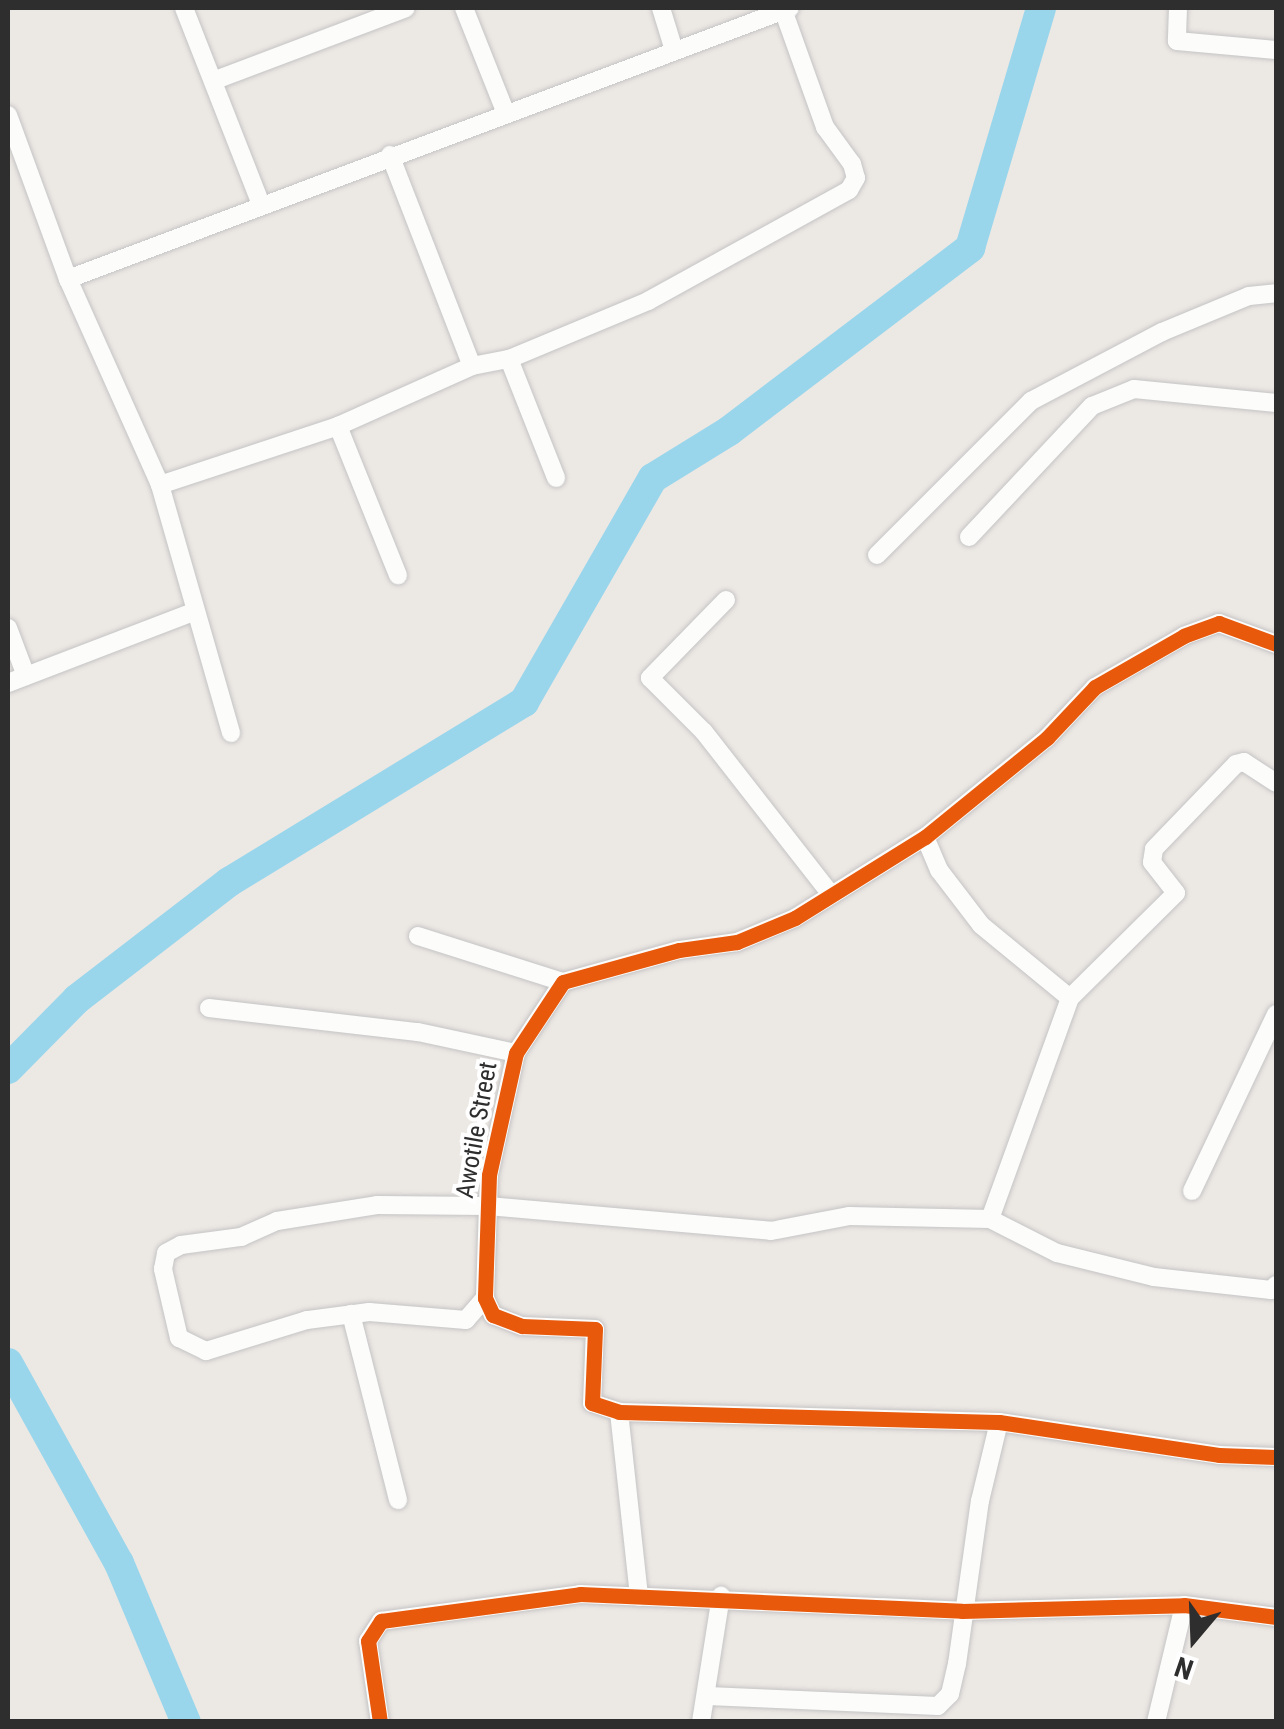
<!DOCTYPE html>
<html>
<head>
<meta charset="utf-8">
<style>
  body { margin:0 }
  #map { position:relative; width:1284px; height:1729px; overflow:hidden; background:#ece8e4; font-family:"Roboto Condensed",sans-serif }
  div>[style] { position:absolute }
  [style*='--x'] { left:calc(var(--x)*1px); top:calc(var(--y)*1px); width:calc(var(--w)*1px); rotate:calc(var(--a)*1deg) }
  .river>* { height:30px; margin:-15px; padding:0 15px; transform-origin:15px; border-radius:15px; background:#99d6ec }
  .roads { filter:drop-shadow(0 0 2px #c5c4c5) drop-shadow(0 0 2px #c5c4c5) }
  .street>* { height:18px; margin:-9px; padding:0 9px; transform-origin:9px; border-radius:9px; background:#fcfcfb }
  .cycleway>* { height:15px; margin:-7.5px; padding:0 7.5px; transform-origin:7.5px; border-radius:7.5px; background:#e8590c }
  span { translate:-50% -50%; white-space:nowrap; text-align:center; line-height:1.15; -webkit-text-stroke:8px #fff; paint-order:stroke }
  .street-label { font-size:25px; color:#2e2e2e }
  .frame { position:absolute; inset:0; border:10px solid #2e2e2e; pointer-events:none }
  .north { position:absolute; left:1144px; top:1589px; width:100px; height:100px; -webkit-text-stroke:8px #fff; paint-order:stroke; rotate:199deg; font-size:28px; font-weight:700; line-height:40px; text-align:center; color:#2e2e2e }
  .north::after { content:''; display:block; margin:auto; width:35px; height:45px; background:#2e2e2e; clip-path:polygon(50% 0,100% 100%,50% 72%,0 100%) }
</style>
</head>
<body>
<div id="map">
  <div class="river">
    <i style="--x:8;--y:1069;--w:98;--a:-45.4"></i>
    <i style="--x:77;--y:999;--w:192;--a:-37.6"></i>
    <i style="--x:229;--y:882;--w:346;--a:-31.4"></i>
    <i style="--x:524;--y:702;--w:258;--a:-60.1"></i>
    <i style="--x:653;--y:478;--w:89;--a:-31.7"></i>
    <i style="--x:729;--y:431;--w:303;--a:-37.2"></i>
    <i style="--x:970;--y:248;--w:250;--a:-73.5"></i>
    <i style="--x:8;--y:1363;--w:229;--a:61"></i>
    <i style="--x:119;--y:1563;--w:173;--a:67.2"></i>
  </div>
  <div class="roads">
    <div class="street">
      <i style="--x:184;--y:8;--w:211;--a:68.6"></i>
      <i style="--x:464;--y:8;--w:111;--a:68.3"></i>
      <i style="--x:661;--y:8;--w:41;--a:72.9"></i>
      <i style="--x:1178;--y:8;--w:33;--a:92"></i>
      <i style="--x:1177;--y:41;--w:99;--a:5.2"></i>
      <i style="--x:213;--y:81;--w:206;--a:-20.7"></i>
      <i style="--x:8;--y:115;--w:175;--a:69.9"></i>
      <i style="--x:68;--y:279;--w:226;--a:65.9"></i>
      <i style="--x:160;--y:485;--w:258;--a:74"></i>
      <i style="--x:390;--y:155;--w:226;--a:68.8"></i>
      <i style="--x:68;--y:279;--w:771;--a:-20.57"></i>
      <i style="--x:509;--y:359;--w:128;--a:68.4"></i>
      <i style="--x:338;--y:426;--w:161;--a:68.1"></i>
      <i style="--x:160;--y:485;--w:188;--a:-18.3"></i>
      <i style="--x:338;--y:426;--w:147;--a:-24.1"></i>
      <i style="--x:472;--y:366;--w:38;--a:-11"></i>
      <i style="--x:509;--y:359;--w:151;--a:-22.6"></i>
      <i style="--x:648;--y:301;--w:230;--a:-28.9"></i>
      <i style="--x:849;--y:190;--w:14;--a:-60"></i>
      <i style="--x:856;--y:178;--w:15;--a:-106"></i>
      <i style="--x:852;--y:164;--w:46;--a:-126.1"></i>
      <i style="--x:825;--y:127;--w:124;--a:-109.7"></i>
      <i style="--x:969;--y:537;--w:180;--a:-46.8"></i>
      <i style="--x:1092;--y:406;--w:45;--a:-22"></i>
      <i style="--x:1134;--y:389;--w:143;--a:5.6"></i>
      <i style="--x:877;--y:555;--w:218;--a:-45"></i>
      <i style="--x:1031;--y:401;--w:148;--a:-27.8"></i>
      <i style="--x:1162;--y:332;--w:94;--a:-22.5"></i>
      <i style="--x:1249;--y:296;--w:27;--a:-6"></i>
      <i style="--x:726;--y:600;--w:109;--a:134.3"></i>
      <i style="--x:650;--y:678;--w:76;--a:45"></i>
      <i style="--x:704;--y:732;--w:203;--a:52"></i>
      <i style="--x:8;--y:628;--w:51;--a:69.4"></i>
      <i style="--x:1276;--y:644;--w:61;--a:-159.8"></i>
      <i style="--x:1219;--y:623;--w:37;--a:160"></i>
      <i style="--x:1184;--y:636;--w:103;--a:150.2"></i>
      <i style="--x:1095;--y:687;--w:70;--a:133.3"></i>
      <i style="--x:1047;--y:738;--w:157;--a:140.9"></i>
      <i style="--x:925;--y:837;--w:153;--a:148.1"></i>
      <i style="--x:795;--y:918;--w:63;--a:157.5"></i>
      <i style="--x:737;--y:942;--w:59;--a:172.1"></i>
      <i style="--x:679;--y:950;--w:120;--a:164.6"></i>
      <i style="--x:563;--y:982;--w:85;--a:123.5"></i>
      <i style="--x:516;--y:1053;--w:125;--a:102.5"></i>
      <i style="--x:489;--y:1175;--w:123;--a:91.9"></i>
      <i style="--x:485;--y:1298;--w:19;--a:65"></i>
      <i style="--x:493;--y:1315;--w:31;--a:21"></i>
      <i style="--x:522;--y:1326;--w:73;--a:2.4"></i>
      <i style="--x:595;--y:1329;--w:74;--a:92.3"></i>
      <i style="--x:592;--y:1403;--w:28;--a:18"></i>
      <i style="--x:619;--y:1412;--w:380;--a:1.5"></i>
      <i style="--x:999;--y:1422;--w:222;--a:8.5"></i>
      <i style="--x:1219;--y:1455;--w:57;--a:2"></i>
      <i style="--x:8;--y:683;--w:198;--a:-21"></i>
      <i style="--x:925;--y:837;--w:36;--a:67"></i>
      <i style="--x:939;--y:870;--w:69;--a:52.6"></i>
      <i style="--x:981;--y:925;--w:115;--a:39.4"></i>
      <i style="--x:418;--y:936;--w:152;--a:17.6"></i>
      <i style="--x:209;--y:1008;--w:210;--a:6.6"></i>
      <i style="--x:418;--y:1032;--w:100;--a:12.1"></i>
      <i style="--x:1192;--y:1191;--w:196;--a:-64.6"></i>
      <i style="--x:990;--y:1219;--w:235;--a:-70.1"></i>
      <i style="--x:1070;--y:998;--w:149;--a:-44.7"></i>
      <i style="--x:1176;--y:893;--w:39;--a:-128"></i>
      <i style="--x:1152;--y:862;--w:13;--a:-81"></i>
      <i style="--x:1154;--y:849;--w:118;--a:-46"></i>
      <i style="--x:1236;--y:764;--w:8;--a:-14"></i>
      <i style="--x:1244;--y:762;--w:38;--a:33"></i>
      <i style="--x:485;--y:1298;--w:29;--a:131"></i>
      <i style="--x:466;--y:1320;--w:97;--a:-175.3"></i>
      <i style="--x:369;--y:1312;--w:63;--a:172.6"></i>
      <i style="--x:307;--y:1320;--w:106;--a:162.9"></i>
      <i style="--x:206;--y:1351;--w:30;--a:-154"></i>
      <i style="--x:179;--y:1338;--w:71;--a:-103.1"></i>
      <i style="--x:163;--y:1269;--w:16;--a:-79"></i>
      <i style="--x:166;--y:1253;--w:17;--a:-28"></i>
      <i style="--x:181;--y:1245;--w:61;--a:-7.6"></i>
      <i style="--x:241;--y:1237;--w:39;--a:-24"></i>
      <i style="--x:277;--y:1221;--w:101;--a:-9.1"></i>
      <i style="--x:377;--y:1205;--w:111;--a:0.5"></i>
      <i style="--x:488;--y:1206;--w:284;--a:5"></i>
      <i style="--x:771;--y:1231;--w:79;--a:-10.9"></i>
      <i style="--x:849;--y:1216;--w:141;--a:1.2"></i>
      <i style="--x:990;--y:1219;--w:75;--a:26.9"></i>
      <i style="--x:1057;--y:1253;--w:100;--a:13.9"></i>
      <i style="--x:1154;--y:1277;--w:118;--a:6.3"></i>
      <i style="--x:1271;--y:1290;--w:7;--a:-45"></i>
      <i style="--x:351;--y:1314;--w:192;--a:75.8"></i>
      <i style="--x:619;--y:1412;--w:186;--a:83.8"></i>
      <i style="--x:708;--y:1696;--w:230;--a:2.5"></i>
      <i style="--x:938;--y:1706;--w:17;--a:-45"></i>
      <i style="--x:950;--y:1694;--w:31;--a:-77"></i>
      <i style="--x:957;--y:1664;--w:165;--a:-82"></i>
      <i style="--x:980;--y:1501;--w:81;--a:-76.5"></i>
      <i style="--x:380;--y:1722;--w:82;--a:-98.4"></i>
      <i style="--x:368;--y:1641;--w:24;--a:-57"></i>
      <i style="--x:381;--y:1621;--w:201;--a:-7.7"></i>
      <i style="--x:580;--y:1594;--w:382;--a:2.5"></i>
      <i style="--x:962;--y:1611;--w:222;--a:-1.5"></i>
      <i style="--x:1184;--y:1605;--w:93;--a:7.4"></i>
      <i style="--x:701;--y:1722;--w:128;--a:-81"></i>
      <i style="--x:1156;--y:1722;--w:120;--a:-76.5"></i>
    </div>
  </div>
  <div class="cycleway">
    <i style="--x:1276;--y:644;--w:61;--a:-159.8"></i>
    <i style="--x:1219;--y:623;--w:37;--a:160"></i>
    <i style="--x:1184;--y:636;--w:103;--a:150.2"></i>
    <i style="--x:1095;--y:687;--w:70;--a:133.3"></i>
    <i style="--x:1047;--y:738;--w:157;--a:140.9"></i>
    <i style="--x:925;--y:837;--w:153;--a:148.1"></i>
    <i style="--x:795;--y:918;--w:63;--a:157.5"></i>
    <i style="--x:737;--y:942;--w:59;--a:172.1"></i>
    <i style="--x:679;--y:950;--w:120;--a:164.6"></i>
    <i style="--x:563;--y:982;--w:85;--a:123.5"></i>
    <i style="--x:516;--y:1053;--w:125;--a:102.5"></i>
    <i style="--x:489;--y:1175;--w:123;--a:91.9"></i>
    <i style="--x:485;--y:1298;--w:19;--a:65"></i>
    <i style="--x:493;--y:1315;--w:31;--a:21"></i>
    <i style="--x:522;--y:1326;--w:73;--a:2.4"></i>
    <i style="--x:595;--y:1329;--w:74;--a:92.3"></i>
    <i style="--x:592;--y:1403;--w:28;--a:18"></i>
    <i style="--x:619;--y:1412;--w:380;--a:1.5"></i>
    <i style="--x:999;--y:1422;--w:222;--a:8.5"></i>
    <i style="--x:1219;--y:1455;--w:57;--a:2"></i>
    <i style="--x:380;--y:1722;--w:82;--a:-98.4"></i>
    <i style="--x:368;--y:1641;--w:24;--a:-57"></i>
    <i style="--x:381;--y:1621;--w:201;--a:-7.7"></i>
    <i style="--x:580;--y:1594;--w:382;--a:2.5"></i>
    <i style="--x:962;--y:1611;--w:222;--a:-1.5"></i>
    <i style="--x:1184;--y:1605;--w:93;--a:7.4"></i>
  </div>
  <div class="street-label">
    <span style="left:477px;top:1130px;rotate:-80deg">Awotile Street</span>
  </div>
  <div class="frame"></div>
  <div class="north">N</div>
</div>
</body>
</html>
